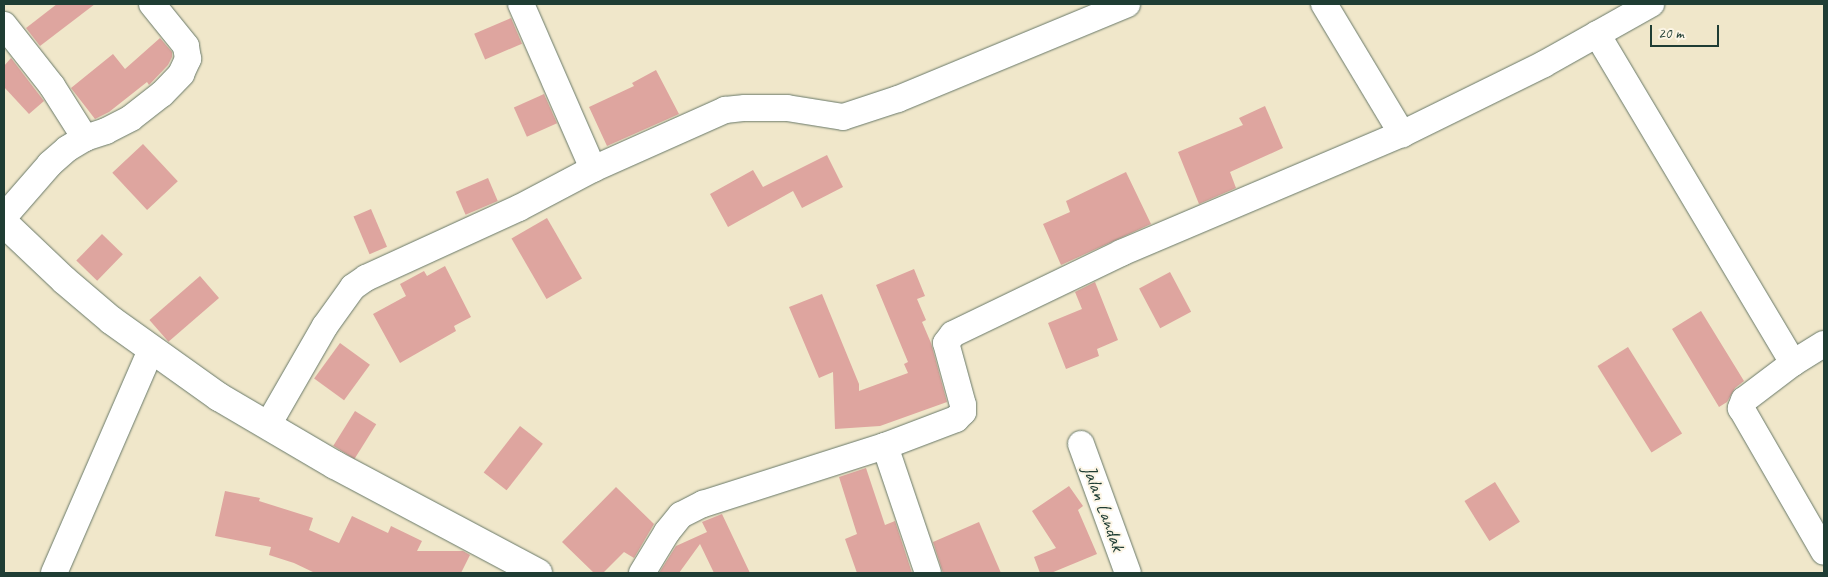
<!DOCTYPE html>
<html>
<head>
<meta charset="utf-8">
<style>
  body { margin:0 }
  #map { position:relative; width:1828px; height:577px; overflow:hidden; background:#f0e7ca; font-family:Caveat,sans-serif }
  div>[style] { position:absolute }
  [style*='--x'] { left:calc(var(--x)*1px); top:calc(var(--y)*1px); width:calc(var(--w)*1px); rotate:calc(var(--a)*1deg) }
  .building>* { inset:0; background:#dea59f; transform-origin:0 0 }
  .roads { filter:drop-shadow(0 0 1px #687868) drop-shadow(0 0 1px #687868) }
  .minor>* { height:26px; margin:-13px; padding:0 13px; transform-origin:13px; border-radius:13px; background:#fff }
  .tertiary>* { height:28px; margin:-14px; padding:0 14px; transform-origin:14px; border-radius:14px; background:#fff }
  span { translate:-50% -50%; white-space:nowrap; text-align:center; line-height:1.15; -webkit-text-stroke:4px #fcf5e5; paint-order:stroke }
  .street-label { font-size:20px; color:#1f3d34 }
  .frame { position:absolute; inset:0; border:5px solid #1f3d34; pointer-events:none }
  .scale { position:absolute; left:1650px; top:25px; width:69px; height:22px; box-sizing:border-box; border:2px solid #1f3d34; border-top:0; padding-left:6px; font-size:15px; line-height:18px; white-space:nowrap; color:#1f3d34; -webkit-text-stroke:4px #fcf5e5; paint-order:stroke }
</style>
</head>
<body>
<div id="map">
  <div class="building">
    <i style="clip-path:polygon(57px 4px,95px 4px,40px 46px,26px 28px)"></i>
    <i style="left:511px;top:18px;width:28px;height:40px;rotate:67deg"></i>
    <i style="clip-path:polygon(160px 38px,172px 52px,172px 57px,168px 65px,149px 85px,147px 82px,109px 112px,95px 119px,71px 88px,113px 54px,125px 69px)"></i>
    <i style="clip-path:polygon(11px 58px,44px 101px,29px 114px,4px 87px,4px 66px)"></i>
    <i style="clip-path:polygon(656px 70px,679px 114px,607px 146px,589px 107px,634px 86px,632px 83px)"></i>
    <i style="left:544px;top:94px;width:32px;height:33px;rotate:66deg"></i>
    <i style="clip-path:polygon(1265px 106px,1283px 148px,1230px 172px,1236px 188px,1199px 204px,1178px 152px,1243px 125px,1239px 118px)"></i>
    <i style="left:143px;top:144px;width:51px;height:42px;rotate:47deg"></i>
    <i style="clip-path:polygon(827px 155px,843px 187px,802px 208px,793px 191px,728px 227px,710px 194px,753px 170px,763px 187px)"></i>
    <i style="clip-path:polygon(1126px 172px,1151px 224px,1061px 265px,1043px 224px,1070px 212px,1066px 201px)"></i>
    <i style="left:488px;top:178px;width:25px;height:35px;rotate:67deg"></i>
    <i style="left:371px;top:209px;width:41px;height:19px;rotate:67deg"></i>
    <i style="left:547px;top:218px;width:70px;height:41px;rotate:60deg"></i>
    <i style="left:102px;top:234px;width:29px;height:37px;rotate:44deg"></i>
    <i style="clip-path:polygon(445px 266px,471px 317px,454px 326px,456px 331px,400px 363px,373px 314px,406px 296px,400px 284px,424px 271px,427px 276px)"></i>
    <i style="clip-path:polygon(914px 269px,925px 296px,917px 299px,926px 320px,922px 322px,931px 343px,947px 402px,880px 426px,835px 429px,833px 372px,819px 378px,789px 307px,822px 294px,859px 384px,859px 391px,908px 373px,904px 364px,908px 362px,876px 285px)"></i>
    <i style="left:1170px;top:272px;width:45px;height:35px;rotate:62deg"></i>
    <i style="left:200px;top:276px;width:29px;height:67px;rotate:49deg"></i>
    <i style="clip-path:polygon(1095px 282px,1118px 340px,1097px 349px,1099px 356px,1066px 369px,1048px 323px,1082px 309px,1075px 292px)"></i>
    <i style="clip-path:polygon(1701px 311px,1744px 381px,1735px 388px,1727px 402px,1719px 407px,1672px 329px)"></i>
    <i style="left:340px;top:343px;width:37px;height:44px;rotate:36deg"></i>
    <i style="left:1628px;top:347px;width:102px;height:36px;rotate:58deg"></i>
    <i style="left:355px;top:411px;width:25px;height:41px;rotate:32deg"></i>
    <i style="left:520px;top:426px;width:29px;height:59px;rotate:38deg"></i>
    <i style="clip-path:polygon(866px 468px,885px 525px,895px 521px,912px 573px,857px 573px,845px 539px,857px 534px,839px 477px)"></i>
    <i style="left:1495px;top:482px;width:47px;height:36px;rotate:58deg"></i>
    <i style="clip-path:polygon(1069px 486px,1083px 506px,1078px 510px,1097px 554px,1051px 573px,1040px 573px,1034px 557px,1056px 548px,1032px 511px)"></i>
    <i style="clip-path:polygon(616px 487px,654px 524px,634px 558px,624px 552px,603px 573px,594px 573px,562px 542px)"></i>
    <i style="clip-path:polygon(225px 491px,260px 498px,259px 501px,313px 518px,309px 530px,339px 543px,352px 516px,388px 533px,391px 526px,422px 541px,417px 551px,463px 551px,470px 555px,461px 573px,315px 573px,294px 563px,269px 555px,271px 547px,215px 536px)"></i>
    <i style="clip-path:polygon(722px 514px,750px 573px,714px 573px,700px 544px,679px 573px,659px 573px,676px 546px,707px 532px,702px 522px)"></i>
    <i style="clip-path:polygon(979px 522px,1001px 573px,943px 573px,933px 542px)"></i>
  </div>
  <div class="roads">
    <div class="minor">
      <i style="--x:521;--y:4;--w:180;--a:66.4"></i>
      <i style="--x:1324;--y:4;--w:152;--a:59"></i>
      <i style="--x:4;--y:25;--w:78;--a:51.8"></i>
      <i style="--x:52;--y:86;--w:62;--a:57.6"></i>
      <i style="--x:85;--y:138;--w:21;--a:149"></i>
      <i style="--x:67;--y:149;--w:23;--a:139"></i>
      <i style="--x:50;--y:164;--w:70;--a:131"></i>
      <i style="--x:1597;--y:34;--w:383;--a:59.2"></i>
      <i style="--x:1793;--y:363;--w:61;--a:142.9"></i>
      <i style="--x:1744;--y:400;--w:9;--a:111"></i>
      <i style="--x:1741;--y:408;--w:166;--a:60"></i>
      <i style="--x:85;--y:138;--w:22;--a:-18"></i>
      <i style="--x:106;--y:131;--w:28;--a:-27"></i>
      <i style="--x:131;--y:118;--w:39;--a:-38"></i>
      <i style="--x:162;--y:94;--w:28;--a:-46"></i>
      <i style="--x:181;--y:74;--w:17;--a:-65"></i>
      <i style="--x:188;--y:59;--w:13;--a:-99"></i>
      <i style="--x:186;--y:46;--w:54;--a:-129"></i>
      <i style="--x:1793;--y:363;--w:36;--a:-32"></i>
      <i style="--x:268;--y:425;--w:114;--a:-60.1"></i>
      <i style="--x:325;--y:326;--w:48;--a:-54.3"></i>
      <i style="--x:353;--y:287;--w:16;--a:-35"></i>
      <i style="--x:366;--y:278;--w:168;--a:-24.6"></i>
      <i style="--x:519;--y:208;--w:84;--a:-27.8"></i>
      <i style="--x:593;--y:169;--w:145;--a:-24.1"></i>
      <i style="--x:725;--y:110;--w:20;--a:-6"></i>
      <i style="--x:745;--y:108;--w:42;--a:0"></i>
      <i style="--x:787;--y:108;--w:57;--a:9.1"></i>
      <i style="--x:843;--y:117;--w:58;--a:-18.1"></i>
      <i style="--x:898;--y:99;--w:248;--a:-22.5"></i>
      <i style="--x:1081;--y:444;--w:137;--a:70"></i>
      <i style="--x:885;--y:446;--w:134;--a:71.3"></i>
      <i style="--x:54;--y:573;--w:243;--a:-66.5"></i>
      <i style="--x:642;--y:573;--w:48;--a:-58.6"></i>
      <i style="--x:667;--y:532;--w:22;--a:-51"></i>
      <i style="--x:681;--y:515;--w:25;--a:-27"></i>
      <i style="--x:703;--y:504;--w:191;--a:-17.7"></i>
      <i style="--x:885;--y:446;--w:76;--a:-20.8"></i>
      <i style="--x:956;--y:419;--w:10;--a:-45"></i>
      <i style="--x:963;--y:412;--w:7;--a:-90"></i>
      <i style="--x:963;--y:405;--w:64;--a:-105.3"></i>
      <i style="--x:946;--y:343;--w:11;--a:-52"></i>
      <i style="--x:953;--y:334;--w:187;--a:-25.7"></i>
      <i style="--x:1121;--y:253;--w:305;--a:-23"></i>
      <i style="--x:1402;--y:134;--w:158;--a:-26.2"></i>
      <i style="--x:1544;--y:64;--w:123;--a:-29.3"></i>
    </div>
    <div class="tertiary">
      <i style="--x:4;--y:223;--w:83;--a:43.5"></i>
      <i style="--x:64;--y:280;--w:62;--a:40.4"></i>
      <i style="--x:111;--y:320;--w:133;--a:35.5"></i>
      <i style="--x:219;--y:397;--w:134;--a:30.4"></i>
      <i style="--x:335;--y:465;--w:230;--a:28"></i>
    </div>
  </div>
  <div class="street-label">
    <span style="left:1104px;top:508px;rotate:70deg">Jalan Landak</span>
  </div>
  <div class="frame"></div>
  <div class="scale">20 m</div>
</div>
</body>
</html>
